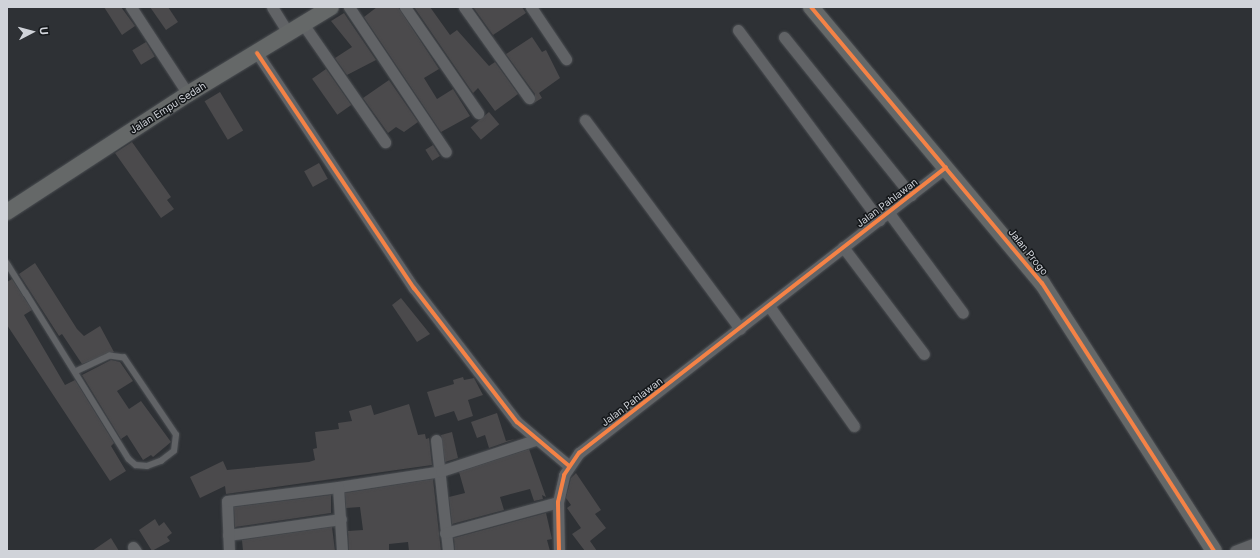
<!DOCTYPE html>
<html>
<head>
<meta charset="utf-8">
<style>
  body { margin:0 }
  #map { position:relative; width:1260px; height:558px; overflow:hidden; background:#2e3135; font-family:Inter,sans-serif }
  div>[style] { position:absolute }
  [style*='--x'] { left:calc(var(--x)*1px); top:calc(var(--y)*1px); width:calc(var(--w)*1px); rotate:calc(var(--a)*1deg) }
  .building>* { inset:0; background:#4b4a4c; transform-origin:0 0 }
  .roads { filter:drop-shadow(0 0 1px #4b4e52) drop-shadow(0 0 1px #4b4e52) }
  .lane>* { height:5.5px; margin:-2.75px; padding:0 2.75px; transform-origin:2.75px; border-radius:2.75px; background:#616366 }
  .street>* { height:11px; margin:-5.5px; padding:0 5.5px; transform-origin:5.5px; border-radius:5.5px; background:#616366 }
  .secondary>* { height:16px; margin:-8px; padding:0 8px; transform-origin:8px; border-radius:8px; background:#656868 }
  .cycleway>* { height:4px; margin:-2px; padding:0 2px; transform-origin:2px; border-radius:2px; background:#f48246 }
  span { translate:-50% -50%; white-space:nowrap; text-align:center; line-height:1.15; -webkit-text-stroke:3px #15181b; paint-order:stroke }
  .street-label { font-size:10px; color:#d0d3d9 }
  .frame { position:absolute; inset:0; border:8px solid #d0d3d9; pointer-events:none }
  .north { position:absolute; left:12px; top:12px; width:40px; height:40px; -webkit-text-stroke:3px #15181b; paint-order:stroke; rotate:84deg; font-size:11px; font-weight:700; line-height:16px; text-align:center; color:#d0d3d9 }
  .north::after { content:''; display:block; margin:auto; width:14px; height:18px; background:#d0d3d9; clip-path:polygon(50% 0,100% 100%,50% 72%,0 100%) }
</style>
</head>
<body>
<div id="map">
  <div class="building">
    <i style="clip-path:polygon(104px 7px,121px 7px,135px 26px,122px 35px)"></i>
    <i style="clip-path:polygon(150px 7px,168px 7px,178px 22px,166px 30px)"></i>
    <i style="clip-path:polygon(377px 7px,398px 7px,439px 69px,424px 78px,437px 99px,453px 89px,470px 116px,441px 132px,364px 17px)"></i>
    <i style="clip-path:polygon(414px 7px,430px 7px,450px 35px,457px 30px,489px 66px,495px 62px,518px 94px,495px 111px,478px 88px,473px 93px)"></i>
    <i style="clip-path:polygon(473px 7px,522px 7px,526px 13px,493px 35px)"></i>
    <i style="clip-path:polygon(344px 13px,376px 60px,347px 75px,335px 58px,352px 47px,331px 21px)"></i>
    <i style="clip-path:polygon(532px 37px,542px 52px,546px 50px,560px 78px,539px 93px,542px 98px,534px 103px,535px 94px,506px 54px)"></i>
    <i style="left:146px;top:42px;width:17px;height:16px;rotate:59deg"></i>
    <i style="left:326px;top:69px;width:44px;height:17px;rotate:55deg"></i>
    <i style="clip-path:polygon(389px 80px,418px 122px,404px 132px,396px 127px,388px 133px,363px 98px)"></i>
    <i style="left:220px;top:92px;width:45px;height:18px;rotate:59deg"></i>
    <i style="left:489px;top:112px;width:16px;height:24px;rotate:50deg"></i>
    <i style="clip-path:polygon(132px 142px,171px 197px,167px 200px,174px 209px,161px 218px,115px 153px)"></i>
    <i style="left:433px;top:145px;width:13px;height:9px;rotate:58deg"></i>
    <i style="left:319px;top:163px;width:18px;height:17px;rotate:61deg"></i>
    <i style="clip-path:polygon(35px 263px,77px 329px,84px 336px,100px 326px,114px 352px,82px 364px,62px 334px,59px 336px,19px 274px)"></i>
    <i style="clip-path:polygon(12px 279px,32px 310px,24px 315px,65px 385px,75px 380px,114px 443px,111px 446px,126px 471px,110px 481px,7px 325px,7px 282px)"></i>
    <i style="clip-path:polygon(401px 298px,430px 334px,417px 342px,392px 305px)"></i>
    <i style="clip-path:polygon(111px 360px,120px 362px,133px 381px,117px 391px,129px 409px,141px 401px,171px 442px,153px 457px,151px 455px,143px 460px,127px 435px,121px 439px,82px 375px)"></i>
    <i style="clip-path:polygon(463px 377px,464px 380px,474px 378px,483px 395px,468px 400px,473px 416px,458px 421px,454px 411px,435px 417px,427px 392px,454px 384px,453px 380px)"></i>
    <i style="clip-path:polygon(409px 404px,418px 435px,425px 434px,426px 439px,429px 438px,432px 465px,226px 494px,225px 486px,200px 498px,190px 477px,223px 461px,227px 470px,309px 462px,315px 460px,313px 449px,317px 448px,315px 432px,339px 429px,338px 423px,352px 421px,349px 411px,371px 405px,374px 415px)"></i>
    <i style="clip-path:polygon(497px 413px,506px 441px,515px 439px,489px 448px,485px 435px,477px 438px,471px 422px)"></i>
    <i style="clip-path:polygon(452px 432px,458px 458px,445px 462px,441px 435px)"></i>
    <i style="clip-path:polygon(529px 449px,546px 497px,542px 495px,543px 499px,534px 501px,530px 489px,500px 497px,504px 510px,452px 524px,449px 497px,465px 493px,459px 472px)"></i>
    <i style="clip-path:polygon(576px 473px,601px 510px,595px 514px,606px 528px,590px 541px,597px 551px,585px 551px,572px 534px,581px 528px,567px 508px,571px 505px,566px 498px,571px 478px)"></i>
    <i style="clip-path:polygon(433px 479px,441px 551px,409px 551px,408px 542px,389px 544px,389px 551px,349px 551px,348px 531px,363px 530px,360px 507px,346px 508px,345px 493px)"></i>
    <i style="clip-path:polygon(331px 495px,331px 513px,235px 527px,234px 507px)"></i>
    <i style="clip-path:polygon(546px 513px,552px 539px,547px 540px,550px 551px,455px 551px,454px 538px)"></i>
    <i style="clip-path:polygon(155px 519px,159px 526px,164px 522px,172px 533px,167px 537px,170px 541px,152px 551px,139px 530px)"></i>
    <i style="clip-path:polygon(332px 527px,335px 551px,243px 551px,242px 540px)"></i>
    <i style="clip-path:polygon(111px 538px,119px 551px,92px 551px)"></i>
  </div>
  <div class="roads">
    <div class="lane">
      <i style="--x:7;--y:263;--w:36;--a:58"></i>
      <i style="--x:26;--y:293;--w:195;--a:58.2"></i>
      <i style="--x:129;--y:459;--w:9;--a:41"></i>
      <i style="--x:136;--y:465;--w:11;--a:5"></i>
      <i style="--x:147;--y:466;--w:15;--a:-20"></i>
      <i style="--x:161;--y:461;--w:16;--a:-38"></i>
      <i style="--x:174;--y:451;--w:16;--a:-83"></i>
      <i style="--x:176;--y:435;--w:93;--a:-124"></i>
      <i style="--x:124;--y:358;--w:14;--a:-172"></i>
      <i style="--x:110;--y:356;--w:38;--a:155"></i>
    </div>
    <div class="street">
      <i style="--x:131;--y:7;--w:104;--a:56.8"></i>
      <i style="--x:272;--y:7;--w:32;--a:58"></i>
      <i style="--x:349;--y:7;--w:174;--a:56.2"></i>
      <i style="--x:405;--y:7;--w:129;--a:55.4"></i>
      <i style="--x:464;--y:7;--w:112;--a:54.5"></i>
      <i style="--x:531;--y:7;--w:63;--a:56.1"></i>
      <i style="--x:303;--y:24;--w:144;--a:55.2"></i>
      <i style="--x:738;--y:30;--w:237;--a:53.4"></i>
      <i style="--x:784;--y:37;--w:203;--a:51.2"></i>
      <i style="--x:257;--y:53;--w:283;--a:56.3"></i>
      <i style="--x:414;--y:288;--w:169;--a:52.5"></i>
      <i style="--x:517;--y:422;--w:67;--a:40.1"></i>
      <i style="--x:585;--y:120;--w:260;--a:53.4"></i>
      <i style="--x:889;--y:213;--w:124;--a:53.5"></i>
      <i style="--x:843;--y:247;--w:134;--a:52.9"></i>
      <i style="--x:769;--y:306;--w:147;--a:54.7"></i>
      <i style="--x:436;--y:440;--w:112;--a:83.8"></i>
      <i style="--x:338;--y:487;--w:104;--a:-8.8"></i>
      <i style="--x:441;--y:471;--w:99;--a:-18.3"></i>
      <i style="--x:445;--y:533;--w:117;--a:-15.3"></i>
      <i style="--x:228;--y:535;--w:114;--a:-8.1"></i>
      <i style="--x:133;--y:547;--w:5;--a:53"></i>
      <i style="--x:229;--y:551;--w:50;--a:-92.3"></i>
      <i style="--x:227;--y:501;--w:112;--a:-7.2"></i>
      <i style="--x:338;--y:487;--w:64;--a:86.4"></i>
      <i style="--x:559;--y:551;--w:49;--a:-91.2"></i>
      <i style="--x:558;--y:502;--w:28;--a:-77"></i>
      <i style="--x:564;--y:475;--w:27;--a:-56"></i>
      <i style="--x:579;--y:453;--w:465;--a:-37.9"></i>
      <i style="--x:1235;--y:551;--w:19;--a:-21"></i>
    </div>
    <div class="secondary">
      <i style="--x:811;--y:7;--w:360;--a:50.1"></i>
      <i style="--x:1042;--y:283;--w:318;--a:57.3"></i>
      <i style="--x:7;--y:212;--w:216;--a:-33.1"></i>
      <i style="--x:188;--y:94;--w:167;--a:-31.3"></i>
    </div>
  </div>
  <div class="cycleway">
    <i style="--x:811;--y:7;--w:360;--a:50.1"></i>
    <i style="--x:1042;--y:283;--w:318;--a:57.3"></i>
    <i style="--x:257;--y:53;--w:283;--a:56.3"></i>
    <i style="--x:414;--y:288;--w:169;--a:52.5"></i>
    <i style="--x:517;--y:422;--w:67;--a:40.1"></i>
    <i style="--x:559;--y:551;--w:49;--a:-91.2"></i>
    <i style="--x:558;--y:502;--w:28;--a:-77"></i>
    <i style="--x:564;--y:475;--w:27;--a:-56"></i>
    <i style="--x:579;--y:453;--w:465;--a:-37.9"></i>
  </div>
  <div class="street-label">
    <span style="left:168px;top:108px;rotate:-32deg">Jalan Empu Sedah</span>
    <span style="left:887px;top:203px;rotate:-37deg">Jalan Pahlawan</span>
    <span style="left:1028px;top:252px;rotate:51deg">Jalan Progo</span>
    <span style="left:632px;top:402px;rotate:-37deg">Jalan Pahlawan</span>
  </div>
  <div class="frame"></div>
  <div class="north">U</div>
</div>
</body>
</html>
